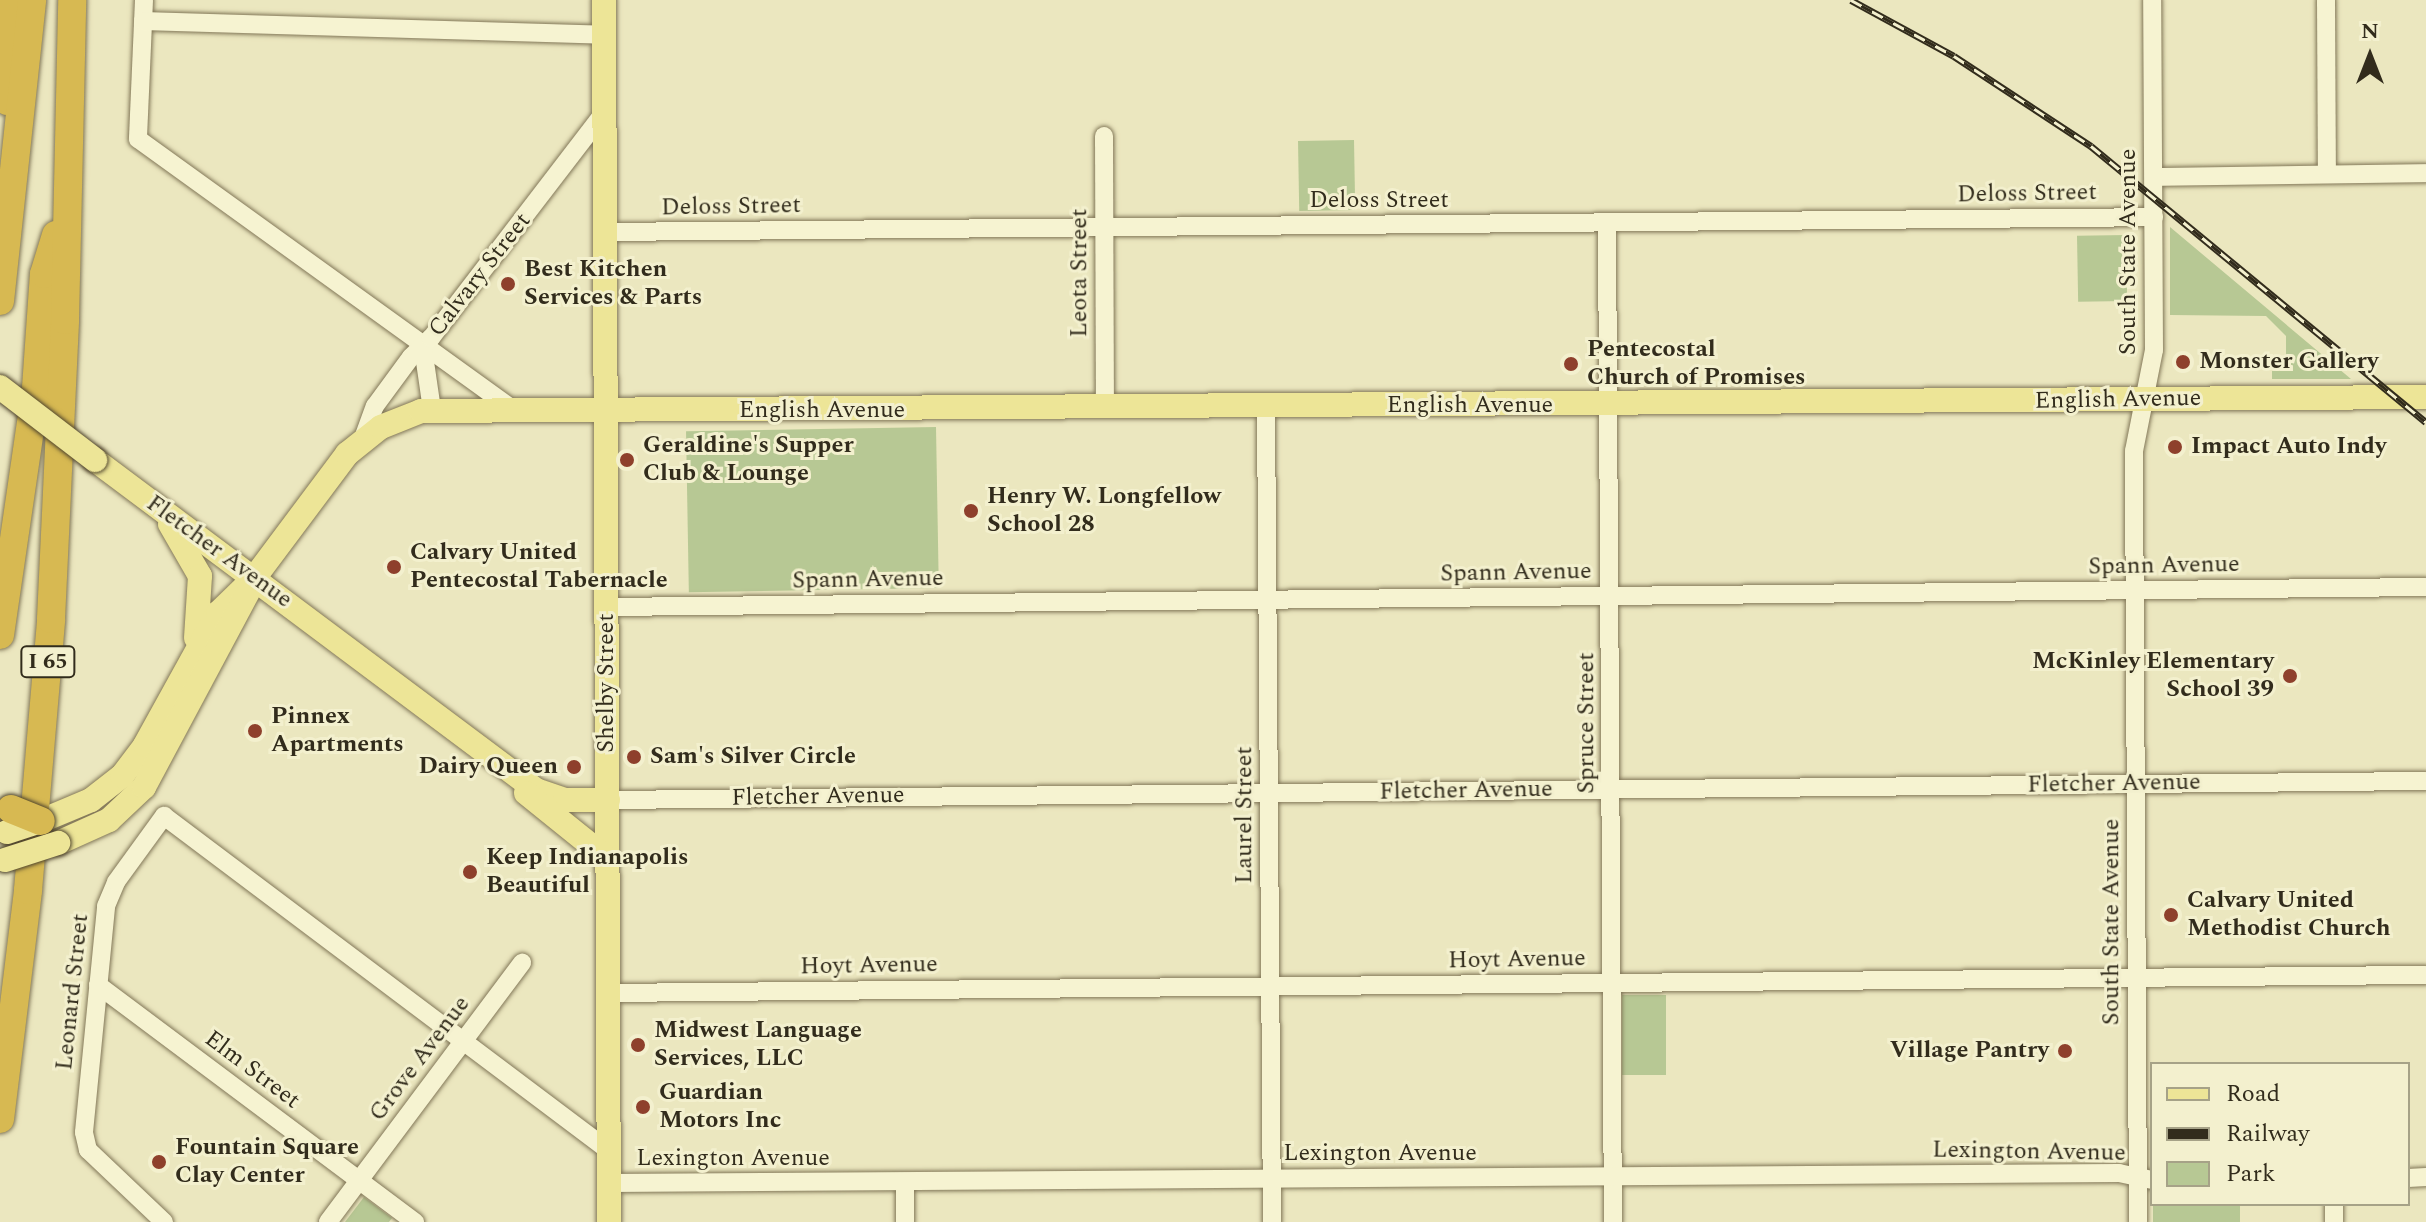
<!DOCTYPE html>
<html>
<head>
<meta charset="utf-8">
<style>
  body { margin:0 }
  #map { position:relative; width:2426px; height:1222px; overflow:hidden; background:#ebe7bf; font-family:Spectral,serif }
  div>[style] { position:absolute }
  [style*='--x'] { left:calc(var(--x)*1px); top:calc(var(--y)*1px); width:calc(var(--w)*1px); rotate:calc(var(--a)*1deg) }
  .green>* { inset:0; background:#b7c894; transform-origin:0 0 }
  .roads { filter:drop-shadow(0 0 2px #827758) drop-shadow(0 0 2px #827758) }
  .minor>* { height:18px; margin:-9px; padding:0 9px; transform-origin:9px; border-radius:9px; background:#f6f3d1 }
  .major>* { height:24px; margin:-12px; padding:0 12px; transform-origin:12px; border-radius:12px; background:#ede597 }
  .highway>* { height:28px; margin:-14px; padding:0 14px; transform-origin:14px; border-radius:14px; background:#d7b952 }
  .rail>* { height:7px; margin-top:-3.5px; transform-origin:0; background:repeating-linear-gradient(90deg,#f3f0ce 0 12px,#322c1c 0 24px); box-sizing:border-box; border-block:2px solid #322c1c }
  .bridges { filter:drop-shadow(0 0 2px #50452d) drop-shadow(0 0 2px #50452d) }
  .major-bridge>* { height:24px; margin:-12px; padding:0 12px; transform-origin:12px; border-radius:12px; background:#ede597 }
  .highway-bridge>* { height:28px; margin:-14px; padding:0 14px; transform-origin:14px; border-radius:14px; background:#d7b952 }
  .dots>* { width:22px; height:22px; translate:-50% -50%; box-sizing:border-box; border:4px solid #f3f0ce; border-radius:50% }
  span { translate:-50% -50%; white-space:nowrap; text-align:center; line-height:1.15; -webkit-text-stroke:6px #f3f0ce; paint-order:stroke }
  .shield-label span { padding:2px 6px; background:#f3f0ce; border:2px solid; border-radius:6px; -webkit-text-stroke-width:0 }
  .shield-label { font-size:22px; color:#322c1c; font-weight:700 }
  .street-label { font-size:24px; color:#322c1c }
  .poi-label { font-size:24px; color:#322c1c; font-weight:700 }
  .left { translate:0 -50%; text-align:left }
  .right { translate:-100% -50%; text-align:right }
  .legend { position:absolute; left:2150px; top:1062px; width:260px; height:144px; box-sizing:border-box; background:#f3f0ce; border:2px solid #a6a287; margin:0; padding:10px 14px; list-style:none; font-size:24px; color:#322c1c }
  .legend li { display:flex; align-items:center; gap:16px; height:40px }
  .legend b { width:40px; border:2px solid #a6a287 }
  .north { position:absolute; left:2330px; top:16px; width:80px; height:80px; -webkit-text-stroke:6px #f3f0ce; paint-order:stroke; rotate:0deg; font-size:22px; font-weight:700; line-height:32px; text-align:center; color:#322c1c }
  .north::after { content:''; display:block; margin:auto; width:28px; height:36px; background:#322c1c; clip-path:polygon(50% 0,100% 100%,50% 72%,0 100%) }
</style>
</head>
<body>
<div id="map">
  <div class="green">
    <i style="left:1354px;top:140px;width:70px;height:56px;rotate:89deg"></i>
    <i style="clip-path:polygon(2170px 227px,2351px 379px,2272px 379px,2272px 371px,2286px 371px,2286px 336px,2266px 316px,2170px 315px)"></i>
    <i style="left:2126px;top:235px;width:66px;height:49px;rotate:89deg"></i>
    <i style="left:936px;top:427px;width:161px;height:250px;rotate:89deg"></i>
    <i style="left:1622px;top:995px;width:44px;height:80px"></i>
    <i style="clip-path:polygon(364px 1197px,392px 1218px,389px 1222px,345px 1222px)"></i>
    <i style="left:2153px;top:1204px;width:87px;height:18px"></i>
  </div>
  <div class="roads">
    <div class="minor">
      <i style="--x:144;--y:0;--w:139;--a:92.5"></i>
      <i style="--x:138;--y:139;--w:463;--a:35.8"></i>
      <i style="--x:2326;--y:0;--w:174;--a:89.7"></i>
      <i style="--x:143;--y:21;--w:461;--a:1.7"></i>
      <i style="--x:1104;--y:136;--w:273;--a:89.8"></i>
      <i style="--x:2154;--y:177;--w:272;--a:-0.8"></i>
      <i style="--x:1607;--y:224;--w:998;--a:89.66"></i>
      <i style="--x:605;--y:232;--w:1549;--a:-0.55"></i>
      <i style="--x:423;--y:348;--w:63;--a:81.7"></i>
      <i style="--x:1266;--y:407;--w:815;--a:89.58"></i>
      <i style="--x:362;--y:441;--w:37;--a:-70"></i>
      <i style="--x:375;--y:406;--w:61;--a:-53.7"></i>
      <i style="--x:411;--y:357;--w:28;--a:-44"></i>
      <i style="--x:431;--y:338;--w:286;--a:-52.5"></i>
      <i style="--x:607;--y:607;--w:1819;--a:-0.63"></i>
      <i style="--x:608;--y:800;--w:1818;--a:-0.6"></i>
      <i style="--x:98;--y:985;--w:396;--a:36.8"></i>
      <i style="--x:608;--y:993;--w:1818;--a:-0.57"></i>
      <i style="--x:2408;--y:1178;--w:18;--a:-3"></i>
      <i style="--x:608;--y:1183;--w:1511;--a:-0.38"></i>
      <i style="--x:2119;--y:1173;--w:34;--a:12"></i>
      <i style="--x:905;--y:1183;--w:39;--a:90"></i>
      <i style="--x:2334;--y:1204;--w:18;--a:90"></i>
      <i style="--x:164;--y:1222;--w:105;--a:-136.5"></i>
      <i style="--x:88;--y:1150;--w:18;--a:-103"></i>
      <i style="--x:84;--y:1132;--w:227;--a:-84.4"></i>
      <i style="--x:106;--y:906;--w:26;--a:-67"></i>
      <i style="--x:116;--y:882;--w:82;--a:-54"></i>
      <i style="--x:164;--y:816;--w:556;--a:36.95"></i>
      <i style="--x:328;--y:1222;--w:324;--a:-53.2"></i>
      <i style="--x:2138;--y:1222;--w:771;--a:-90.3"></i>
      <i style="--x:2134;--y:451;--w:103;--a:-78.8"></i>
      <i style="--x:2154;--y:350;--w:350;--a:-90.3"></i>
    </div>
    <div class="major">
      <i style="--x:604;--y:0;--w:1222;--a:89.77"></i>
      <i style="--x:95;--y:460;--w:551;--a:36.81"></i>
      <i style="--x:536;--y:790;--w:31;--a:19"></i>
      <i style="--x:565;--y:800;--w:43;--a:0"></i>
      <i style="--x:170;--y:524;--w:60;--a:60"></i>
      <i style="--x:200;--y:576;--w:62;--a:93.7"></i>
      <i style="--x:526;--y:793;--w:105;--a:38.8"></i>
      <i style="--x:41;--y:821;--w:54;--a:-22.8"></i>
      <i style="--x:91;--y:800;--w:39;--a:-38"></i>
      <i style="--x:122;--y:776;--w:39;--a:-53"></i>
      <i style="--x:145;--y:745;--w:151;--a:-61.1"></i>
      <i style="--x:218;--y:613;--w:52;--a:-44.2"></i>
      <i style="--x:255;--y:577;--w:154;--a:-53.2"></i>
      <i style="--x:347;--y:454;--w:43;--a:-38.5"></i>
      <i style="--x:381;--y:427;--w:43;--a:-21.8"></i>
      <i style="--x:421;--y:411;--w:2005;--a:-0.4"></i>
      <i style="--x:58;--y:843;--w:56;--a:-24.3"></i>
      <i style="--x:109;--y:820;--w:48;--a:-43.3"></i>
      <i style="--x:144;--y:787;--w:227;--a:-61.9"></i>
    </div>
    <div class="highway">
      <i style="--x:7;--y:101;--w:101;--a:-89.4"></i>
      <i style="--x:0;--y:301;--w:303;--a:-83.9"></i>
      <i style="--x:0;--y:635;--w:250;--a:-81.7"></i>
      <i style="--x:36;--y:388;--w:114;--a:-86"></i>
      <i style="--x:44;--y:274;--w:41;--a:-72.9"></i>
      <i style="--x:0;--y:1119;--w:231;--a:-83"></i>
      <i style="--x:28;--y:890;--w:272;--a:-85.1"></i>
      <i style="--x:51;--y:619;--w:299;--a:-87.3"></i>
      <i style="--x:65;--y:320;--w:320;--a:-88.7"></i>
    </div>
  </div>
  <div class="rail">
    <i style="--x:1851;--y:0;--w:117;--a:28.5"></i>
    <i style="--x:1954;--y:56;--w:164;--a:33.3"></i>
    <i style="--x:2091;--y:146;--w:434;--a:39.5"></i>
  </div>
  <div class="bridges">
    <div class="major-bridge">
      <i style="--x:0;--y:387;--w:120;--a:37.5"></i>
      <i style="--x:7;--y:832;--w:36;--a:-18"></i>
      <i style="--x:5;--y:860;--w:56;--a:-17.8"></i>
    </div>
    <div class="highway-bridge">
      <i style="--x:11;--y:809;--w:32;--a:22"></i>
    </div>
  </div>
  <div class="dots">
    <i style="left:508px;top:284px;background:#8e402c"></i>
    <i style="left:2183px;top:362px;background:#8e402c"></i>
    <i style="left:1571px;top:364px;background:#8e402c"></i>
    <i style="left:2175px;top:447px;background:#8e402c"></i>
    <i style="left:627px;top:460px;background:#8e402c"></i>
    <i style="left:971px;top:511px;background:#8e402c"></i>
    <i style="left:394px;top:567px;background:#8e402c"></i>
    <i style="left:2290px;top:676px;background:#8e402c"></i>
    <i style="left:255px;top:731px;background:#8e402c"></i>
    <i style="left:634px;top:757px;background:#8e402c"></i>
    <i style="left:574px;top:767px;background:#8e402c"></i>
    <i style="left:470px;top:872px;background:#8e402c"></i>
    <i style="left:2171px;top:915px;background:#8e402c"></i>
    <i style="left:638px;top:1045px;background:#8e402c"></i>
    <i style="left:2065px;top:1051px;background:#8e402c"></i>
    <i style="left:643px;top:1107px;background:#8e402c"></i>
    <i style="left:159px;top:1162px;background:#8e402c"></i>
  </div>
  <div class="shield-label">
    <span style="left:48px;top:662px">I 65</span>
  </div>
  <div class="street-label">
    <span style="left:2027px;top:194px;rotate:-1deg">Deloss Street</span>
    <span style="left:1379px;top:201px">Deloss Street</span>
    <span style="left:731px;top:207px;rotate:-1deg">Deloss Street</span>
    <span style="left:2129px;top:252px;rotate:-90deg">South State Avenue</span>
    <span style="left:1080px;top:273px;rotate:-90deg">Leota Street</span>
    <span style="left:480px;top:275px;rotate:-52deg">Calvary Street</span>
    <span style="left:2118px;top:400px;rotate:-1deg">English Avenue</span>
    <span style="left:1470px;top:406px">English Avenue</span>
    <span style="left:822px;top:411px">English Avenue</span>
    <span style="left:219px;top:552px;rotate:36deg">Fletcher Avenue</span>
    <span style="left:2164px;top:566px;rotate:-1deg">Spann Avenue</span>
    <span style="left:1516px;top:573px;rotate:-1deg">Spann Avenue</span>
    <span style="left:868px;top:580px;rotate:-1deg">Spann Avenue</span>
    <span style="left:607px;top:683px;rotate:-90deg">Shelby Street</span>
    <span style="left:1587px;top:723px;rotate:-90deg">Spruce Street</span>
    <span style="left:2114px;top:784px;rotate:-1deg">Fletcher Avenue</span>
    <span style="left:1466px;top:791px;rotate:-1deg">Fletcher Avenue</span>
    <span style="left:818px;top:797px;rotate:-1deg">Fletcher Avenue</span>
    <span style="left:1245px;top:815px;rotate:-90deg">Laurel Street</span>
    <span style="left:2112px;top:922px;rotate:-90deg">South State Avenue</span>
    <span style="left:1517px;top:960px;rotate:-1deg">Hoyt Avenue</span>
    <span style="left:869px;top:966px;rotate:-1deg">Hoyt Avenue</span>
    <span style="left:73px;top:992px;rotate:-84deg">Leonard Street</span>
    <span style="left:420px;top:1059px;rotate:-53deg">Grove Avenue</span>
    <span style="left:252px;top:1070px;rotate:37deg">Elm Street</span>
    <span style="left:2029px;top:1152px;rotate:1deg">Lexington Avenue</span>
    <span style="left:1380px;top:1154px">Lexington Avenue</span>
    <span style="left:733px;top:1159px">Lexington Avenue</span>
  </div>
  <div class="poi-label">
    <span class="left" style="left:524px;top:284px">Best Kitchen<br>Services &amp; Parts</span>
    <span class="left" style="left:1587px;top:364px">Pentecostal<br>Church of Promises</span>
    <span class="left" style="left:2199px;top:362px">Monster Gallery</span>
    <span class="left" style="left:643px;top:460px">Geraldine's Supper<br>Club &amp; Lounge</span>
    <span class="left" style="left:2191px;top:447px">Impact Auto Indy</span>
    <span class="left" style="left:987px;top:511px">Henry W. Longfellow<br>School 28</span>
    <span class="left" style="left:410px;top:567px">Calvary United<br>Pentecostal Tabernacle</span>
    <span class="right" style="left:2274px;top:676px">McKinley Elementary<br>School 39</span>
    <span class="left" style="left:271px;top:731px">Pinnex<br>Apartments</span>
    <span class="left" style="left:650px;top:757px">Sam's Silver Circle</span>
    <span class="right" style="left:558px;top:767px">Dairy Queen</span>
    <span class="left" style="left:486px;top:872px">Keep Indianapolis<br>Beautiful</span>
    <span class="left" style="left:2187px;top:915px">Calvary United<br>Methodist Church</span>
    <span class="left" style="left:654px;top:1045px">Midwest Language<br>Services, LLC</span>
    <span class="right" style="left:2049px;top:1051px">Village Pantry</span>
    <span class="left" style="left:659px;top:1107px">Guardian<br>Motors Inc</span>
    <span class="left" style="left:175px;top:1162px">Fountain Square<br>Clay Center</span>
  </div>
  <ul class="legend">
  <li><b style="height:10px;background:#ede597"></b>Road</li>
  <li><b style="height:10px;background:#322c1c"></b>Railway</li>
  <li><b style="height:22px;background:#b7c894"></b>Park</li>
  </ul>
  <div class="north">N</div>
</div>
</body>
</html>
